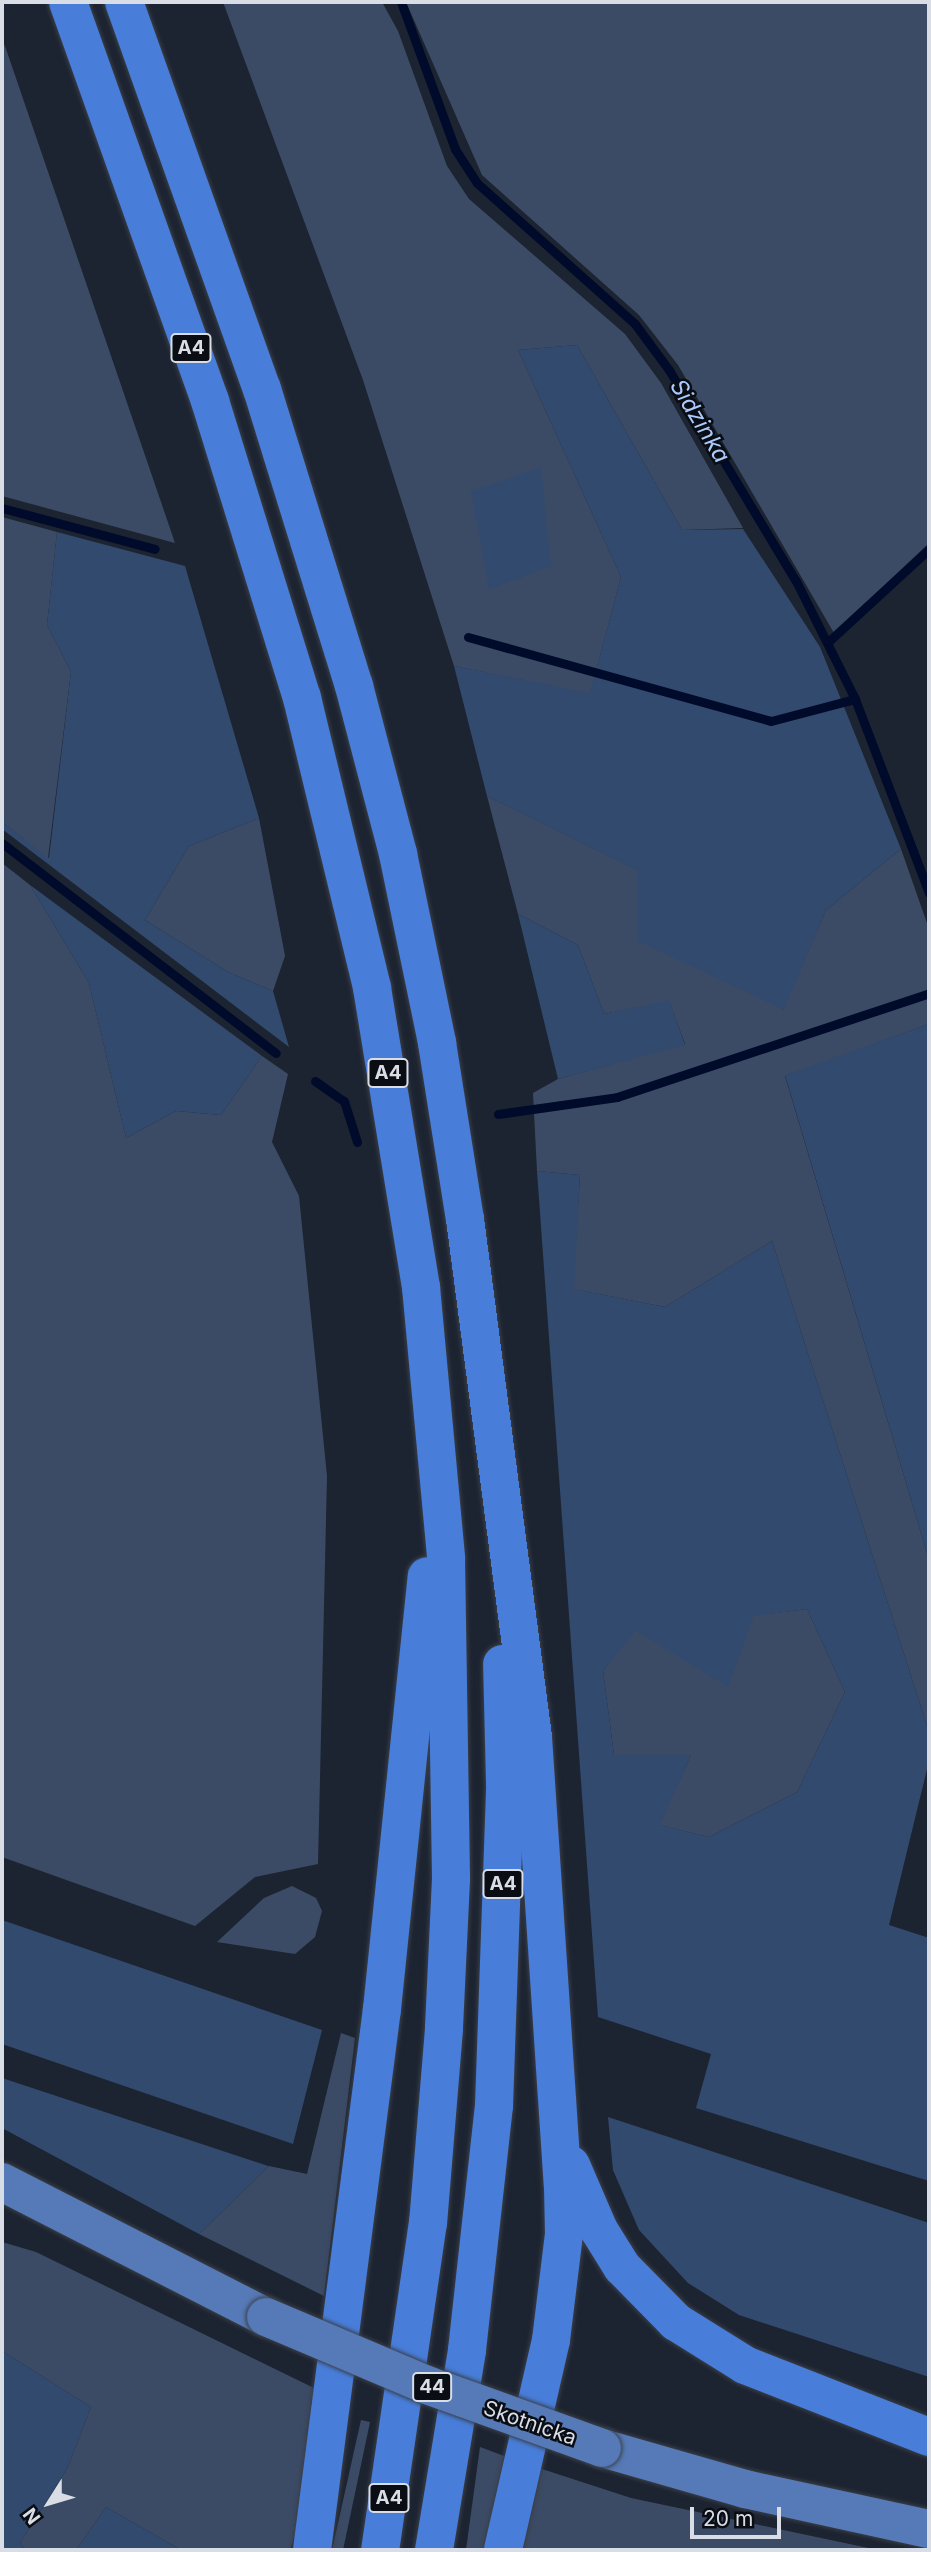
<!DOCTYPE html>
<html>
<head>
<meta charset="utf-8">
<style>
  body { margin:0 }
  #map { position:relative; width:931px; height:2552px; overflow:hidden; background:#1d2431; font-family:Inter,sans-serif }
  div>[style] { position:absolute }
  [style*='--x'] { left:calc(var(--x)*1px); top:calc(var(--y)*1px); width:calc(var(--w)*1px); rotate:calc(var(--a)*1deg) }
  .green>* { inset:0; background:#3c4b65 }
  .forest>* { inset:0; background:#334a6f }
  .stream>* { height:9px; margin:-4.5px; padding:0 4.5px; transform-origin:4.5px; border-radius:4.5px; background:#000a2a }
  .roads { filter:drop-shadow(0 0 2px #393f49) drop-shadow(0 0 2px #393f49) }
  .primary>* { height:38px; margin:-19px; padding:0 19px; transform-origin:19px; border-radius:19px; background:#567ab7 }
  .highway>* { height:38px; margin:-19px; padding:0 19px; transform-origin:19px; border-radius:19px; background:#487eda }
  .bridges { filter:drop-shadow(0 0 2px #393f49) drop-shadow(0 0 2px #393f49) }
  .primary-bridge>* { height:38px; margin:-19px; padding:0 19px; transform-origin:19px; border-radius:19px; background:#567ab7 }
  span { translate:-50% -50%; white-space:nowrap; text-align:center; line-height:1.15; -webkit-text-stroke:5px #0a0d13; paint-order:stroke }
  .shield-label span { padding:2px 5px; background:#0a0d13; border:2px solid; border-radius:5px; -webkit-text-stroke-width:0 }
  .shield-label { font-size:19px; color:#d8dde6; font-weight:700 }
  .street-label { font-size:21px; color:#d8dde6 }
  .water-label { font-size:23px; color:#abcbfe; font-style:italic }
  .frame { position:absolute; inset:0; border:4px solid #d8dde6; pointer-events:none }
  .north { position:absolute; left:14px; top:2468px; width:70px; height:70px; -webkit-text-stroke:5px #0a0d13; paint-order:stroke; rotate:233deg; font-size:19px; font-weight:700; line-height:28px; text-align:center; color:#d8dde6 }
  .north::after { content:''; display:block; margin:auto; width:24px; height:32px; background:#d8dde6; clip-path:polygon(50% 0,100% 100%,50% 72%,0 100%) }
  .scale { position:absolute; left:690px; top:2507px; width:91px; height:32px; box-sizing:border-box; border:4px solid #d8dde6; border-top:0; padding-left:9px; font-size:21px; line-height:24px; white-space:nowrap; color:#d8dde6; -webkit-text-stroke:5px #0a0d13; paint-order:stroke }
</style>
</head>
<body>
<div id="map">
  <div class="green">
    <i style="clip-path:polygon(223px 2px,382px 2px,398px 31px,447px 166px,469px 199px,625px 334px,661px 383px,743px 528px,682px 530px,577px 345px,518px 350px,621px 577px,590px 694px,454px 666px,363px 380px)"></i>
    <i style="clip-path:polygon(406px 2px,929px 2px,929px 543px,834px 633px,678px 365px,639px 315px,482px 175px)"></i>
    <i style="clip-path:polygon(2px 39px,6px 49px,175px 543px,2px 496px)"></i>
    <i style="clip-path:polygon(2px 517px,57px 532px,47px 625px,71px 672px,48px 858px,2px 822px)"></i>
    <i style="clip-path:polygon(487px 796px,639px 871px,783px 1010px,826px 910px,901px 849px,929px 929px,929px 1024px,785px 1076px,929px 1560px,929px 1732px,772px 1241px,665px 1307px,573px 1289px,580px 1175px,537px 1171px,533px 1093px,558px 1079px,685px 1044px,669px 1001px,604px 1014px,578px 945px,518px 914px)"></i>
    <i style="clip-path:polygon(259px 818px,285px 956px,273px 991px,228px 972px,145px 920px,189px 846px)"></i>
    <i style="clip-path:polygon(2px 863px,30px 885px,89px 983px,126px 1138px,176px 1111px,221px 1115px,262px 1056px,288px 1074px,272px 1142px,299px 1196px,327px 1476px,318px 1864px,255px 1877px,195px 1926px,2px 1857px)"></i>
    <i style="clip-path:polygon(807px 1609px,845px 1692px,797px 1792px,709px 1837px,659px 1825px,691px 1755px,614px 1755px,603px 1671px,635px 1630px)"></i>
    <i style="clip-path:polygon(292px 1886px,316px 1898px,322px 1911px,315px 1937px,295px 1954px,217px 1942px,264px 1898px)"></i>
    <i style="clip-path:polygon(341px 2033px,355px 2038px,324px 2296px,199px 2234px,269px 2166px,307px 2174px)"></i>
    <i style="clip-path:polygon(2px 2242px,36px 2252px,316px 2389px,301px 2517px,290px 2550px,181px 2550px,106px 2507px,76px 2550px,25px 2550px,20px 2543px,68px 2467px,91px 2407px,2px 2351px)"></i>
    <i style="clip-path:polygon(361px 2420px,370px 2422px,343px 2550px,332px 2550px)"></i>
    <i style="clip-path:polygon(480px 2447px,507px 2457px,484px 2550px,466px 2550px)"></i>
    <i style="clip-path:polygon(539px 2468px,631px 2498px,878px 2550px,521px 2550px)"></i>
  </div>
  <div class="forest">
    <i style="clip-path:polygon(577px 345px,682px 530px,743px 529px,820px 647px,901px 849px,826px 910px,784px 1010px,638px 941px,638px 871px,487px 796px,454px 666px,590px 693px,621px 577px,518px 350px)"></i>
    <i style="clip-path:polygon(541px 467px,551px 566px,489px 590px,471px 491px)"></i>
    <i style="clip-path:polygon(57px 532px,185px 566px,259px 818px,189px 846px,145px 920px,228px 972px,273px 991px,289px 1047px,2px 829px,2px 822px,49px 858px,71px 672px,47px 625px)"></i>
    <i style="clip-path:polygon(30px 885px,262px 1056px,221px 1115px,176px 1111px,126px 1138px,89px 983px)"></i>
    <i style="clip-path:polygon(518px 914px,578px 945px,604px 1014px,669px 1000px,685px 1045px,558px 1079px)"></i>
    <i style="clip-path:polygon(929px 1024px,929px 1560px,785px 1075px)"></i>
    <i style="clip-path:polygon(evenodd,537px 1171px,580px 1175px,574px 1289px,665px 1307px,772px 1241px,929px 1732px,929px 1761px,889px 1925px,929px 1938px,929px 2181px,696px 2108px,711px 2054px,598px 2017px,537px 1171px,807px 1609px,845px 1692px,797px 1792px,709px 1837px,660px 1825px,691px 1755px,614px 1755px,603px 1671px,636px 1631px,728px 1687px,754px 1616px,807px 1609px)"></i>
    <i style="clip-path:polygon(2px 1920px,322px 2030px,293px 2144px,2px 2044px)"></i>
    <i style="clip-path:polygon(2px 2078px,268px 2166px,269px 2166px,199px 2234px,2px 2128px)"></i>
    <i style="clip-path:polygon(608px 2117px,929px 2223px,929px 2377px,739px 2315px,688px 2283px,639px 2230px,613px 2170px)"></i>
    <i style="clip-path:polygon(2px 2351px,91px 2407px,68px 2467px,20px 2543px,25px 2550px,2px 2550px)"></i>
    <i style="clip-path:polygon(106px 2507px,181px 2550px,76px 2550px)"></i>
  </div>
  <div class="stream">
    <i style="--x:401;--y:2;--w:157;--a:69.8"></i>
    <i style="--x:455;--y:149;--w:40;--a:57.1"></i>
    <i style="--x:477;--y:183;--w:212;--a:41.7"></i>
    <i style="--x:635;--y:324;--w:57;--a:53.5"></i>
    <i style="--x:669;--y:370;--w:246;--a:59"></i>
    <i style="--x:796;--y:581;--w:132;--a:63.4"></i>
    <i style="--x:855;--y:699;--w:208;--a:69.1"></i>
    <i style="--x:2;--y:508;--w:158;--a:15"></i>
    <i style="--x:468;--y:637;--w:314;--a:15.5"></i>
    <i style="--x:771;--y:721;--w:87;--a:-14.7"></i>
    <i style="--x:828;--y:642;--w:137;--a:-42.6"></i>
    <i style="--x:2;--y:843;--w:345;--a:37.5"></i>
    <i style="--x:315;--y:1081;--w:35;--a:35"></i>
    <i style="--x:344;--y:1101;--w:43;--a:72.4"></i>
    <i style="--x:498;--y:1114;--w:120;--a:-8.1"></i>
    <i style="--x:617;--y:1097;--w:329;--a:-18.4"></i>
  </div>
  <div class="roads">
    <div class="primary">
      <i style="--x:2;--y:2182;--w:297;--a:27.1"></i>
      <i style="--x:602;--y:2448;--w:149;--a:16"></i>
      <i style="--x:745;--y:2489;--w:188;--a:12.3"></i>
    </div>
    <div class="highway">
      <i style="--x:68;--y:2;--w:424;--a:70.4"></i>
      <i style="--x:210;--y:401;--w:311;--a:72.8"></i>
      <i style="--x:302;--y:698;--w:298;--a:76.4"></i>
      <i style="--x:372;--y:988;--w:303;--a:80.7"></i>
      <i style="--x:421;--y:1287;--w:273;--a:84.7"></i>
      <i style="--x:446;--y:1559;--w:320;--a:89.1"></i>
      <i style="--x:451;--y:1879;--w:150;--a:92.7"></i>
      <i style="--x:444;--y:2029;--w:194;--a:94.7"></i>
      <i style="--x:428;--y:2222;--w:331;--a:98.3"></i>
      <i style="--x:124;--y:2;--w:411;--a:70.4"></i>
      <i style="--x:262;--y:389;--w:311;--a:72.8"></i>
      <i style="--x:354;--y:686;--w:174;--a:75.3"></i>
      <i style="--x:398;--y:854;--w:193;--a:78.3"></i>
      <i style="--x:437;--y:1043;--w:178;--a:81"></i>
      <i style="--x:465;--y:1219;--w:522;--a:82.52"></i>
      <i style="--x:533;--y:1737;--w:450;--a:86.2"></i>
      <i style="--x:563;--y:2186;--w:48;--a:88.8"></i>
      <i style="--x:564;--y:2234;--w:107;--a:97"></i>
      <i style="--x:551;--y:2340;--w:215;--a:102.9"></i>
      <i style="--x:571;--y:2165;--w:71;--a:66.7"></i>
      <i style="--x:599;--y:2230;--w:44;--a:58.1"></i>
      <i style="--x:622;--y:2267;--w:77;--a:45.5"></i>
      <i style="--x:676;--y:2322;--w:81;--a:31.9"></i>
      <i style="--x:745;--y:2365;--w:198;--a:21.4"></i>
      <i style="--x:312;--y:2550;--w:546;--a:-82.63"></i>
      <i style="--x:382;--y:2009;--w:435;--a:-84.1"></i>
      <i style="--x:434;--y:2550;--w:203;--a:-80.6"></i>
      <i style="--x:467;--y:2350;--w:245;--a:-83.7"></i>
      <i style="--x:494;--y:2106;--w:323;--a:-88"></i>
      <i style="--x:505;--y:1783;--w:119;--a:-91.4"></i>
    </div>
  </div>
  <div class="bridges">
    <div class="primary-bridge">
      <i style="--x:266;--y:2317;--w:175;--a:22.9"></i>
      <i style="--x:427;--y:2385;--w:186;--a:19.8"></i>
    </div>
  </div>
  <div class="shield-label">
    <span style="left:191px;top:348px">A4</span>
    <span style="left:388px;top:1073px">A4</span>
    <span style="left:503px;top:1884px">A4</span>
    <span style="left:432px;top:2387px">44</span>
    <span style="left:389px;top:2498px">A4</span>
  </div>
  <div class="street-label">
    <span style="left:530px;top:2423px;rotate:19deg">Skotnicka</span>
  </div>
  <div class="water-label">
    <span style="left:700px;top:421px;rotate:59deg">Sidzinka</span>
  </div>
  <div class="frame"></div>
  <div class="north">N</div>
  <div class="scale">20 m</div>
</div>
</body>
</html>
